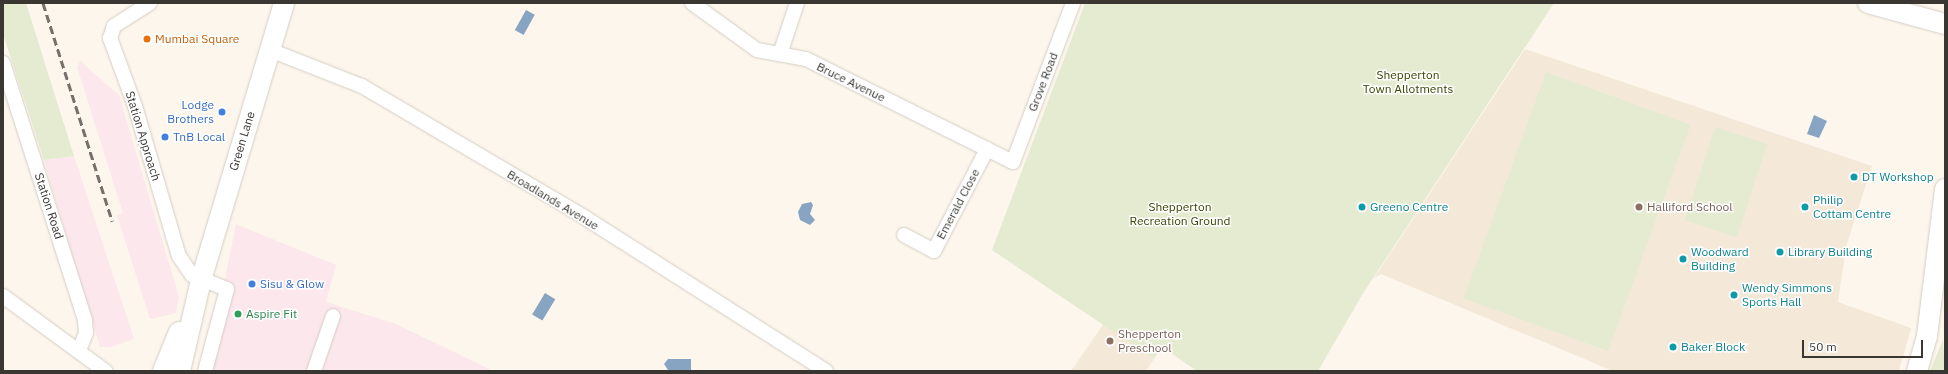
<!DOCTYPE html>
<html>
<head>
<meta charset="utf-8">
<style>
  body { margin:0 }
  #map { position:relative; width:1948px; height:374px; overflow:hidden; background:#fdf6ec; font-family:"IBM Plex Sans",sans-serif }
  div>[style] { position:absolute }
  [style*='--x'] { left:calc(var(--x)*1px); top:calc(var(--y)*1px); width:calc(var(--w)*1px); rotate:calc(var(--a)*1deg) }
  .commercial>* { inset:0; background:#fce7ec }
  .built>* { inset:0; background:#f4e9d9 }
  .green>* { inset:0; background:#e5ebd1; transform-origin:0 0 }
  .water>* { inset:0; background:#87a5c3; transform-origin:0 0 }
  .roads { filter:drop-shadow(0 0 1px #d4cdc4) drop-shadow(0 0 1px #d4cdc4) }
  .street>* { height:14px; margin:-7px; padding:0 7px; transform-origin:7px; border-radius:7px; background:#fff }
  .secondary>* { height:20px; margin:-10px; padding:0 10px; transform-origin:10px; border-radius:10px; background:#fff }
  .rail>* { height:3px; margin-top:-1.5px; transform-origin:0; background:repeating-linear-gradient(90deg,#75706b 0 8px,transparent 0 12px) }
  .dots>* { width:11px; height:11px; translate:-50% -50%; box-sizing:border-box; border:2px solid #fff; border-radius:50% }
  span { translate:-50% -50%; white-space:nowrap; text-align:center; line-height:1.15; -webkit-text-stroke:3px #fff; paint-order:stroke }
  .food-label { font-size:12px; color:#c56008 }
  .left { translate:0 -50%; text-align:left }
  .park-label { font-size:12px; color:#394200 }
  .street-label { font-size:12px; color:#3a3733 }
  .shop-label { font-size:12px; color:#366cbe }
  .right { translate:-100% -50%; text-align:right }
  .culture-label { font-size:12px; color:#0d838f }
  .education-label { font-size:12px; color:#785e54 }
  .leisure-label { font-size:12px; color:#27864d }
  .frame { position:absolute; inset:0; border:4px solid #3a3733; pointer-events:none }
  .scale { position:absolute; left:1802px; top:340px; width:121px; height:18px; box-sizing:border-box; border:2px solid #3a3733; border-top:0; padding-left:5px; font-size:12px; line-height:14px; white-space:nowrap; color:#3a3733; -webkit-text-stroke:3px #fff; paint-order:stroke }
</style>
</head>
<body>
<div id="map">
  <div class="commercial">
    <i style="clip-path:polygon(80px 61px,119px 95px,179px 297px,176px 313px,150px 319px,117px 215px,123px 213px,77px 67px)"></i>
    <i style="clip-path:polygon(74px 156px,134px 339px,111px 347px,100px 347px,44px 160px)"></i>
    <i style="clip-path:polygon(236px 224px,336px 265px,326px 302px,396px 324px,493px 371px,200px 371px,222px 294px)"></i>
  </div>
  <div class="built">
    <i style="clip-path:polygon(1525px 49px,1872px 166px,1846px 247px,1838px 302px,1911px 328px,1899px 371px,1613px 371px,1381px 274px,1374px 278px)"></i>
    <i style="clip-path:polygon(1104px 323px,1154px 359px,1146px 371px,1071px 371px)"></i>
  </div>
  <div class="green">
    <i style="clip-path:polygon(3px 3px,26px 3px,74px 156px,44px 160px,3px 34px)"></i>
    <i style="clip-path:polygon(1085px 3px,1554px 3px,1362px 295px,1318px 371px,1197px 371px,1162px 347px,1154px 359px,992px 250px)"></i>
    <i style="left:1546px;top:72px;width:154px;height:241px;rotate:20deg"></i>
    <i style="left:1715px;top:127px;width:55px;height:98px;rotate:18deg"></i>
    <i style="clip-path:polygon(1943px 340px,1945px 371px,1930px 371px)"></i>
  </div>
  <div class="water">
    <i style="left:526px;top:10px;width:10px;height:23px;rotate:29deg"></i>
    <i style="clip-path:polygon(1814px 115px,1827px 121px,1819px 138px,1807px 134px)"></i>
    <i style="clip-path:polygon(811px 202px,813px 205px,810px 214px,815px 220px,810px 225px,800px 220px,798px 212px,802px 204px)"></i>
    <i style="left:545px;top:293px;width:12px;height:25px;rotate:31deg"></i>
    <i style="clip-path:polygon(668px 359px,691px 359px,691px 371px,668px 370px,664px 364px)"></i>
  </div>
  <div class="roads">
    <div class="street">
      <i style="--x:150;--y:3;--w:43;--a:147.4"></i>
      <i style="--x:114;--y:26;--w:13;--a:108"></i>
      <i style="--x:110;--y:38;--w:72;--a:69.8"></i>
      <i style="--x:135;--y:106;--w:156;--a:73.7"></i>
      <i style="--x:179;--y:256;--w:23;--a:56"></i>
      <i style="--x:192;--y:275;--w:38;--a:22"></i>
      <i style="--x:227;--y:289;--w:85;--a:105"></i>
      <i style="--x:692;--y:3;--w:80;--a:35.9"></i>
      <i style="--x:757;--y:50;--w:50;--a:10.4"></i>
      <i style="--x:806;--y:59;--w:231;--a:26.5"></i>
      <i style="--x:1013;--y:162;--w:170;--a:-69.3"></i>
      <i style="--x:270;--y:50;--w:99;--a:21.4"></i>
      <i style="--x:362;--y:86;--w:258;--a:30.5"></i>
      <i style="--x:584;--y:217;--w:287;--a:32.5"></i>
      <i style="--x:780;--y:54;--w:54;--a:-71.6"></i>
      <i style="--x:3;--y:63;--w:270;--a:72.3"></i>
      <i style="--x:85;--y:320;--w:13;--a:86"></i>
      <i style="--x:86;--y:333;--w:18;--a:112"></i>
      <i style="--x:904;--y:235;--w:34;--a:28"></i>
      <i style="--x:934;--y:251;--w:115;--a:-62.5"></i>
      <i style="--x:3;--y:296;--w:127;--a:36.3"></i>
      <i style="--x:314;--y:371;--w:58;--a:-70.9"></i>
    </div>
    <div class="secondary">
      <i style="--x:1868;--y:3;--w:80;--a:15.3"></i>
      <i style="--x:163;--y:371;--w:42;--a:-67.7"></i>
      <i style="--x:180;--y:371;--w:93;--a:-77"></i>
      <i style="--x:201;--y:280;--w:289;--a:-73.3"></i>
      <i style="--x:1917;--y:371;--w:36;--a:-74"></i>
      <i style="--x:1927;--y:336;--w:148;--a:-83"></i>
    </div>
  </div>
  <div class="rail">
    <i style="--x:43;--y:3;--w:229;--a:72.4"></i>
  </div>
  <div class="dots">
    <i style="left:147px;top:39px;background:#e8710a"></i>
    <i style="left:222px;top:112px;background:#3f7fe0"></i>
    <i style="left:165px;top:137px;background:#3f7fe0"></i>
    <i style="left:1854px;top:177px;background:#0f9aa8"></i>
    <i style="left:1362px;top:207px;background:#0f9aa8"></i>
    <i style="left:1639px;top:207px;background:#8d6e63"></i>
    <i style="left:1805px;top:207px;background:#0f9aa8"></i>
    <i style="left:1780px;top:252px;background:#0f9aa8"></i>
    <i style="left:1683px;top:259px;background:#0f9aa8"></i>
    <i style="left:252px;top:284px;background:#3f7fe0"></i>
    <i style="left:1734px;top:295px;background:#0f9aa8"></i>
    <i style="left:238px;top:314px;background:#2e9e5b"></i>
    <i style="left:1110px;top:341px;background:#8d6e63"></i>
    <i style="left:1673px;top:347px;background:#0f9aa8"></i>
  </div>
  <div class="food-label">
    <span class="left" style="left:155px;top:39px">Mumbai Square</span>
  </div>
  <div class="park-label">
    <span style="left:1408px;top:82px">Shepperton<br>Town Allotments</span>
    <span style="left:1180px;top:214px">Shepperton<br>Recreation Ground</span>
  </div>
  <div class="street-label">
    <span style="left:851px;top:82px;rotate:26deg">Bruce Avenue</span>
    <span style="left:1043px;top:82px;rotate:-69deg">Grove Road</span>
    <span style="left:143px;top:136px;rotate:73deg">Station Approach</span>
    <span style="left:242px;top:141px;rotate:-73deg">Green Lane</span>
    <span style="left:553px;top:200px;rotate:31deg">Broadlands Avenue</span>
    <span style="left:958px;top:204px;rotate:-62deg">Emerald Close</span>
    <span style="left:49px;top:206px;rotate:72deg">Station Road</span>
  </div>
  <div class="shop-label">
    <span class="right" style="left:214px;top:112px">Lodge<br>Brothers</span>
    <span class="left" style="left:173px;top:137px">TnB Local</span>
    <span class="left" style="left:260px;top:284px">Sisu &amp; Glow</span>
  </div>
  <div class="culture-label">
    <span class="left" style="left:1862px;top:177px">DT Workshop</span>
    <span class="left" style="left:1813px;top:207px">Philip<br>Cottam Centre</span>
    <span class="left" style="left:1370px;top:207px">Greeno Centre</span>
    <span class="left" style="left:1691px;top:259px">Woodward<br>Building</span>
    <span class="left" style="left:1788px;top:252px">Library Building</span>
    <span class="left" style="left:1742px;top:295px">Wendy Simmons<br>Sports Hall</span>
    <span class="left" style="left:1681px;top:347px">Baker Block</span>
  </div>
  <div class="education-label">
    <span class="left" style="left:1647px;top:207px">Halliford School</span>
    <span class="left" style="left:1118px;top:341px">Shepperton<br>Preschool</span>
  </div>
  <div class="leisure-label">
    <span class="left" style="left:246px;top:314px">Aspire Fit</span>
  </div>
  <div class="frame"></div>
  <div class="scale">50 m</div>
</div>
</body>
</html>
